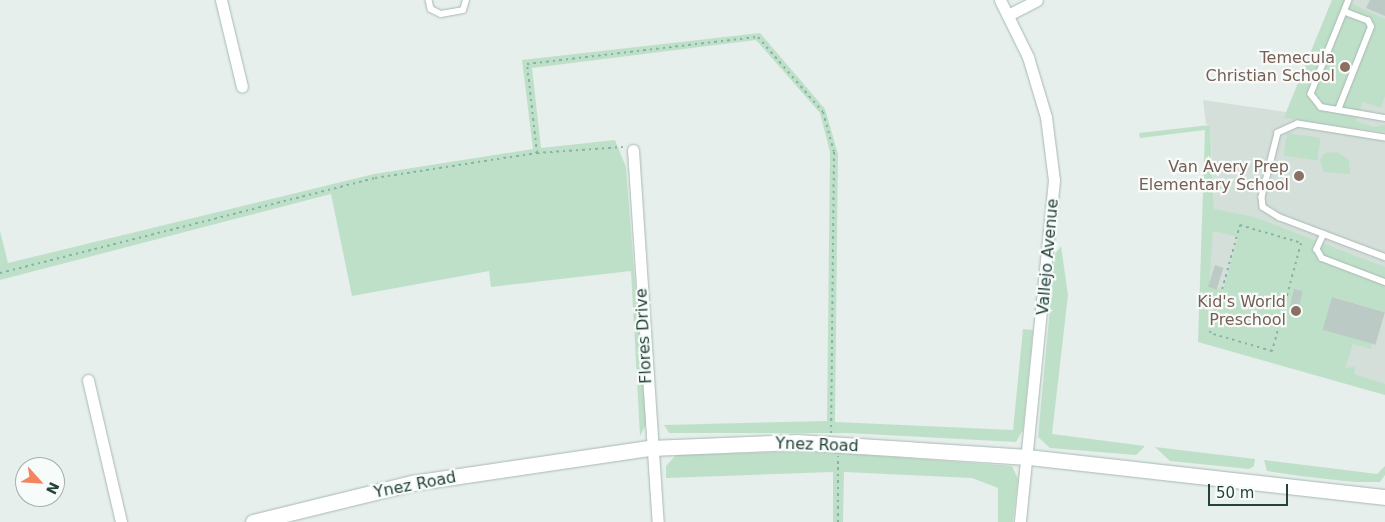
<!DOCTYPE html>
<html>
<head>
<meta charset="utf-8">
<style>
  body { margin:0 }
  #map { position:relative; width:1385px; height:522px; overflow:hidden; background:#e6efeb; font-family:"DejaVu Sans",sans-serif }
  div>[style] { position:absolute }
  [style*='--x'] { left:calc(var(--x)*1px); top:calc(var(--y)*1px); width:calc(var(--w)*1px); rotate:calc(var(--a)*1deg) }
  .built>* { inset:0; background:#d4dfda }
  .green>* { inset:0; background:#bfe0c8; transform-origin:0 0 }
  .building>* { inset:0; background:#bbcac4; transform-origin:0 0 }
  .path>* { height:2px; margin-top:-1px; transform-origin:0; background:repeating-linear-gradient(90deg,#86b3a5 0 2.5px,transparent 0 6.5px) }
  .roads { filter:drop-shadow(0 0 1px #a8b8b2) drop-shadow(0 0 1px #a8b8b2) }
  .service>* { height:5.5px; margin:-2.75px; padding:0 2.75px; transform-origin:2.75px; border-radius:2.75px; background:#fff }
  .minor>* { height:11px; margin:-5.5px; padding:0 5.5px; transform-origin:5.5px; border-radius:5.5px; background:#fff }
  .secondary>* { height:15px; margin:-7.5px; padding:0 7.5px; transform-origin:7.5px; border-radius:7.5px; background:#fff }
  .dots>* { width:14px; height:14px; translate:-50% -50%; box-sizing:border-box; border:2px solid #f7fbf9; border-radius:50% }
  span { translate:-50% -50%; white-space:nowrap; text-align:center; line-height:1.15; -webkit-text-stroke:4.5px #f7fbf9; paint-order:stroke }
  .education-label { font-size:16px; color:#785e54 }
  .right { translate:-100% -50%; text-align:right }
  .street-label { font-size:16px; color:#24423a }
  .north { position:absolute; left:15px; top:457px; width:50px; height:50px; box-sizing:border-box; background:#f7fbf9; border:1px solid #a3b1ad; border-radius:50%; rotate:116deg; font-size:14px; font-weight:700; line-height:20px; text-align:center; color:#24423a }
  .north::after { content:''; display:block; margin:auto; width:18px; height:22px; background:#f4845f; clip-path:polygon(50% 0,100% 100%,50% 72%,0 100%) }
  .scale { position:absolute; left:1208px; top:484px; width:80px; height:22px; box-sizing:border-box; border:2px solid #24423a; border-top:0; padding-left:6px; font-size:15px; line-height:18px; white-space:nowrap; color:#24423a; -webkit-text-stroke:4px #f7fbf9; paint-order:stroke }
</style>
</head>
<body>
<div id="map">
  <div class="built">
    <i style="clip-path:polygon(1332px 0,1385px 0,1385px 389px,1205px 336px,1214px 189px,1210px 125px,1206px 124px,1203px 100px,1286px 112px)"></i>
  </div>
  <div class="green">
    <i style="clip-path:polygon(1332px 0,1344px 0,1385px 19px,1385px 96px,1381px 108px,1363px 102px,1356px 121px,1374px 127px,1385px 125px,1385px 132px,1284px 118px)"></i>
    <i style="clip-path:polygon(760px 33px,825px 109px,838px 154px,835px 422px,1013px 430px,1023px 329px,1033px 330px,1023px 430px,1016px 442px,848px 433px,669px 433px,664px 425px,827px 421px,830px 152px,820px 113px,756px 40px,532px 68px,541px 148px,615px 140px,626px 167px,646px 424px,640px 436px,631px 271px,491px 287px,489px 271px,352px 296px,331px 194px,0 280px,0 231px,8px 263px,374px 174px,533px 149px,522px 60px)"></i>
    <i style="clip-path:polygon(evenodd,1210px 125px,1214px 209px,1254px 217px,1385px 267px,1385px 312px,1333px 297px,1323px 329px,1372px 344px,1371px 349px,1353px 344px,1345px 368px,1355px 367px,1354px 374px,1385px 384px,1385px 395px,1198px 342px,1205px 130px,1140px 138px,1139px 133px,1210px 125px,1213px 231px,1238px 237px,1223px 290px,1209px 286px,1213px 231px)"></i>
    <i style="left:1287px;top:133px;width:34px;height:23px;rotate:8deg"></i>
    <i style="clip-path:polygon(1325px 153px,1337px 152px,1349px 160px,1350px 174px,1324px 172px,1320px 160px)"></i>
    <i style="clip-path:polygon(1061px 246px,1068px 295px,1052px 434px,1145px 446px,1136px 455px,1050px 448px,1038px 437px,1055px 254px)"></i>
    <i style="clip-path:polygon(1155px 447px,1255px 459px,1254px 466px,1249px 469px,1170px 461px)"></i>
    <i style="clip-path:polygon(817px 451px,1012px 466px,1018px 479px,1013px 522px,998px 522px,998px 488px,972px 478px,844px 472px,843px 522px,833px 522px,833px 472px,666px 478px,666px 466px,676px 455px)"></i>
    <i style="clip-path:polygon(1264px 460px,1377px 474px,1385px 466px,1385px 475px,1380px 482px,1354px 482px,1300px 476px,1267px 471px)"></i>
  </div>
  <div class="building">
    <i style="clip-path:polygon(1370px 0,1385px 0,1385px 16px,1366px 8px)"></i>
    <i style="left:1215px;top:265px;width:9px;height:23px;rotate:18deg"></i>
    <i style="left:1294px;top:289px;width:9px;height:22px;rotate:13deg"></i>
    <i style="left:1332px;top:297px;width:55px;height:34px;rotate:16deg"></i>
  </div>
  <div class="path">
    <i style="--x:537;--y:153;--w:90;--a:-96.4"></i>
    <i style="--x:527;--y:64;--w:233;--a:-6.7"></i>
    <i style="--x:758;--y:37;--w:99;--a:49.1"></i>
    <i style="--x:823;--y:112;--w:41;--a:74.6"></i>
    <i style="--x:834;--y:152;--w:281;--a:90.6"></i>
    <i style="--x:1240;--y:225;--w:64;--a:16.4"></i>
    <i style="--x:1301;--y:243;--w:112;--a:105"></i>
    <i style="--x:1272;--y:351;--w:65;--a:-163.8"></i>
    <i style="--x:1210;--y:333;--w:112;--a:-74.5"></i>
    <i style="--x:0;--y:273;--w:387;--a:-14.2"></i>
    <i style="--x:375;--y:178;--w:164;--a:-8.8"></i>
    <i style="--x:537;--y:153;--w:86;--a:-4"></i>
    <i style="--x:838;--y:522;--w:66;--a:-90"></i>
  </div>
  <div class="roads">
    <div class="service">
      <i style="--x:429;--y:0;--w:9;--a:77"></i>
      <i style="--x:431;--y:9;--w:11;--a:27"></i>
      <i style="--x:441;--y:14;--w:22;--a:-10"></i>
      <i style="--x:463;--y:10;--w:10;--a:-73"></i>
      <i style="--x:1349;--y:0;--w:101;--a:112"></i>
      <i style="--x:1311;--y:94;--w:16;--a:52"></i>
      <i style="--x:1321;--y:107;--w:65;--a:9.8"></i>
      <i style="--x:1338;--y:110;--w:89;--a:-68.3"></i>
      <i style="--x:1371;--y:27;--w:7;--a:-117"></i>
      <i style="--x:1368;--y:21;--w:25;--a:-159"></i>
      <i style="--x:1385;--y:138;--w:88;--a:-170.9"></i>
      <i style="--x:1298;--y:124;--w:22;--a:156"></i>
      <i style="--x:1278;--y:133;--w:66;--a:104"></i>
      <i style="--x:1262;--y:197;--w:10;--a:84"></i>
      <i style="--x:1263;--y:207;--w:19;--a:32"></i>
      <i style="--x:1279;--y:217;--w:113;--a:20.7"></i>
      <i style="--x:1324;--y:234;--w:17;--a:115"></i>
      <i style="--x:1317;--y:249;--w:10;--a:61"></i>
      <i style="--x:1322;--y:258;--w:67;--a:20.9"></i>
    </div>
    <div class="minor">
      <i style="--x:221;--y:0;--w:89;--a:76.4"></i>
      <i style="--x:1000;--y:0;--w:64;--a:63.8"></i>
      <i style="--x:1028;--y:57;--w:63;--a:73.3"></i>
      <i style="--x:1046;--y:117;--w:64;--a:82.8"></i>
      <i style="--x:1054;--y:180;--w:344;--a:95.7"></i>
      <i style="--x:1010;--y:14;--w:30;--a:-27"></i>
      <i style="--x:633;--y:150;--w:373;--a:86.2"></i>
      <i style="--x:88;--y:380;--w:146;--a:76.9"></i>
    </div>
    <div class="secondary">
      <i style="--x:253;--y:522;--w:164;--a:-13.8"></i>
      <i style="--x:412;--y:483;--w:241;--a:-8.4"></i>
      <i style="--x:650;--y:448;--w:147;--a:-2.3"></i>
      <i style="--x:797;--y:442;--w:231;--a:3.7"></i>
      <i style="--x:1028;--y:457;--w:359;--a:6.4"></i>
    </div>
  </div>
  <div class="dots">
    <i style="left:1345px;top:67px;background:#8d6e63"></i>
    <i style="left:1299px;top:176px;background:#8d6e63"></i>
    <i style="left:1296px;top:311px;background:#8d6e63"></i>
  </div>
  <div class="education-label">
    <span class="right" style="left:1335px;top:67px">Temecula<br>Christian School</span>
    <span class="right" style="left:1289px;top:176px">Van Avery Prep<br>Elementary School</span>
    <span class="right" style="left:1286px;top:311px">Kid's World<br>Preschool</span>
  </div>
  <div class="street-label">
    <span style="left:1048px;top:257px;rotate:-85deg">Vallejo Avenue</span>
    <span style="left:644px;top:336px;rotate:-93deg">Flores Drive</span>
    <span style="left:817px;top:445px;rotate:2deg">Ynez Road</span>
    <span style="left:415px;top:485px;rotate:-11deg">Ynez Road</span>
  </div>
  <div class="north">N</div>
  <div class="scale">50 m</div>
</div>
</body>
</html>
